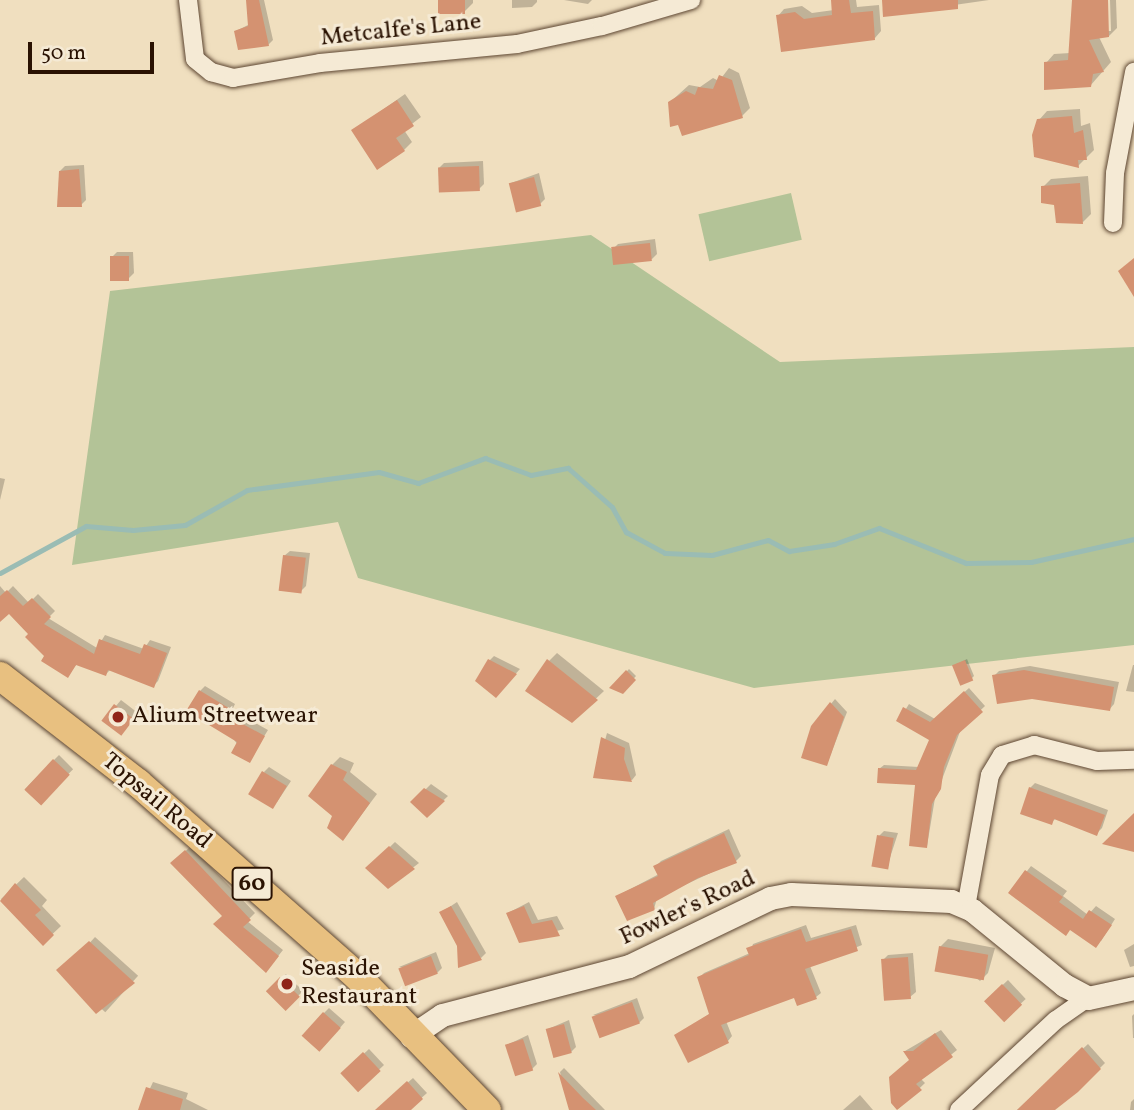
<!DOCTYPE html>
<html>
<head>
<meta charset="utf-8">
<style>
  body { margin:0 }
  #map { position:relative; width:1134px; height:1110px; overflow:hidden; background:#f0dfbf; font-family:Vollkorn,serif }
  div>[style] { position:absolute }
  [style*='--x'] { left:calc(var(--x)*1px); top:calc(var(--y)*1px); width:calc(var(--w)*1px); rotate:calc(var(--a)*1deg) }
  .green>* { inset:0; background:#b3c397; transform-origin:0 0 }
  .shadow>* { inset:0; background:#0003; transform-origin:0 0 }
  .stream>* { height:5px; margin:-2.5px; padding:0 2.5px; transform-origin:2.5px; border-radius:2.5px; background:#9abcb4 }
  .building>* { inset:0; background:#d49271; transform-origin:0 0 }
  .roads { filter:drop-shadow(0 0 2px #5c4531) drop-shadow(0 0 2px #5c4531) }
  .minor>* { height:18px; margin:-9px; padding:0 9px; transform-origin:9px; border-radius:9px; background:#f5ead5 }
  .tertiary>* { height:23px; margin:-11.5px; padding:0 11.5px; transform-origin:11.5px; border-radius:11.5px; background:#f5ead5 }
  .primary>* { height:28px; margin:-14px; padding:0 14px; transform-origin:14px; border-radius:14px; background:#e8c080 }
  .dots>* { width:19px; height:19px; translate:-50% -50%; box-sizing:border-box; border:4px solid #f5ead5; border-radius:50% }
  span { translate:-50% -50%; white-space:nowrap; text-align:center; line-height:1.15; -webkit-text-stroke:6px #f5ead5; paint-order:stroke }
  .shield-label span { padding:2px 5px; background:#f5ead5; border:2px solid; border-radius:5px; -webkit-text-stroke-width:0 }
  .shield-label { font-size:23px; color:#2a1202; font-weight:700 }
  .street-label { font-size:24px; color:#2a1202 }
  .poi-label { font-size:24px; color:#2a1202 }
  .left { translate:0 -50%; text-align:left }
  .scale { position:absolute; left:28px; top:42px; width:126px; height:32px; box-sizing:border-box; border:4px solid #2a1202; border-top:0; padding-left:9px; font-size:21px; line-height:24px; white-space:nowrap; color:#2a1202; -webkit-text-stroke:5px #f5ead5; paint-order:stroke }
</style>
</head>
<body>
<div id="map">
  <div class="green">
    <i style="left:791px;top:193px;width:48px;height:95px;rotate:77deg"></i>
    <i style="clip-path:polygon(591px 235px,780px 362px,1134px 347px,1134px 645px,754px 688px,358px 578px,338px 522px,72px 565px,110px 291px)"></i>
  </div>
  <div class="shadow">
    <i style="clip-path:polygon(248px 0,264px 0,273px 40px,268px 45px,236px 31px,250px 24px)"></i>
    <i style="clip-path:polygon(440px 0,473px 0,473px 3px,465px 11px)"></i>
    <i style="clip-path:polygon(512px 0,537px 0,537px 2px,532px 7px,512px 8px)"></i>
    <i style="clip-path:polygon(564px 0,592px 0,588px 4px)"></i>
    <i style="clip-path:polygon(833px 0,856px 0,857px 7px,879px 5px,881px 31px,875px 38px,778px 16px,784px 9px,802px 6px,812px 13px,834px 10px)"></i>
    <i style="clip-path:polygon(884px 0,989px 0,885px 15px)"></i>
    <i style="clip-path:polygon(1074px 0,1107px 0,1107px 31px,1111px 31px,1110px 0,1116px 0,1117px 28px,1109px 36px,1099px 37px,1111px 62px,1090px 86px,1046px 63px,1054px 54px,1070px 53px)"></i>
    <i style="clip-path:polygon(729px 68px,739px 73px,750px 108px,742px 116px,669px 103px,689px 85px,700px 87px,713px 78px,719px 81px)"></i>
    <i style="clip-path:polygon(405px 94px,421px 117px,404px 130px,412px 142px,404px 150px,353px 131px)"></i>
    <i style="clip-path:polygon(1080px 109px,1081px 126px,1090px 123px,1094px 150px,1078px 166px,1039px 120px,1047px 111px)"></i>
    <i style="clip-path:polygon(483px 161px,484px 184px,479px 189px,439px 168px,444px 163px)"></i>
    <i style="clip-path:polygon(84px 165px,86px 200px,81px 205px,60px 171px,65px 166px)"></i>
    <i style="clip-path:polygon(539px 173px,545px 199px,540px 204px,511px 183px)"></i>
    <i style="clip-path:polygon(1088px 176px,1091px 214px,1083px 222px,1056px 204px,1043px 187px,1051px 179px)"></i>
    <i style="clip-path:polygon(655px 239px,657px 254px,652px 259px,613px 249px,618px 244px)"></i>
    <i style="clip-path:polygon(117px 252px,133px 252px,134px 273px,129px 278px,112px 257px)"></i>
    <i style="clip-path:polygon(0 478px,5px 479px,0 500px)"></i>
    <i style="clip-path:polygon(290px 551px,310px 553px,306px 586px,301px 591px,284px 556px)"></i>
    <i style="clip-path:polygon(0 586px,6px 593px,13px 586px,29px 603px,38px 594px,55px 611px,48px 618px,97px 648px,105px 635px,144px 649px,150px 640px,171px 647px,158px 681px,153px 686px,111px 669px,106px 674px,77px 664px,68px 675px,9px 611px,0 620px)"></i>
    <i style="clip-path:polygon(557px 653px,604px 691px,572px 721px,549px 661px)"></i>
    <i style="clip-path:polygon(494px 656px,520px 669px,501px 690px,489px 661px)"></i>
    <i style="clip-path:polygon(967px 659px,974px 676px,972px 678px,954px 666px)"></i>
    <i style="clip-path:polygon(1133px 665px,1134px 665px,1134px 692px,1126px 691px)"></i>
    <i style="clip-path:polygon(1030px 666px,1119px 682px,1114px 704px,1109px 710px,994px 676px,999px 671px)"></i>
    <i style="clip-path:polygon(629px 669px,636px 676px,622px 692px,612px 688px)"></i>
    <i style="clip-path:polygon(205px 686px,235px 704px,232px 710px,268px 730px,249px 761px,200px 691px)"></i>
    <i style="clip-path:polygon(969px 688px,985px 706px,961px 729px,935px 798px,927px 846px,917px 783px,879px 769px,884px 765px,919px 767px,931px 739px,899px 720px,909px 704px,935px 719px)"></i>
    <i style="clip-path:polygon(835px 699px,847px 712px,827px 764px,812px 727px)"></i>
    <i style="clip-path:polygon(121px 700px,138px 713px,126px 728px,104px 720px)"></i>
    <i style="clip-path:polygon(607px 733px,629px 743px,636px 775px,632px 780px,595px 776px)"></i>
    <i style="left:59px;top:755px;width:20px;height:48px;rotate:45deg"></i>
    <i style="clip-path:polygon(340px 757px,354px 763px,350px 772px,377px 794px,350px 830px,334px 815px,332px 765px)"></i>
    <i style="clip-path:polygon(269px 767px,291px 781px,277px 802px,264px 772px)"></i>
    <i style="clip-path:polygon(1035px 783px,1108px 810px,1102px 828px,1096px 834px,1056px 818px,1051px 823px,1030px 788px)"></i>
    <i style="clip-path:polygon(431px 784px,448px 796px,427px 816px,413px 802px)"></i>
    <i style="clip-path:polygon(729px 829px,741px 856px,736px 861px,657px 898px,654px 909px,617px 896px,659px 874px,656px 866px,661px 861px)"></i>
    <i style="clip-path:polygon(884px 831px,898px 833px,887px 867px,879px 836px)"></i>
    <i style="clip-path:polygon(395px 842px,419px 863px,388px 887px,368px 868px)"></i>
    <i style="clip-path:polygon(191px 846px,255px 913px,247px 921px,283px 950px,271px 965px,173px 863px)"></i>
    <i style="clip-path:polygon(1031px 866px,1067px 891px,1063px 896px,1088px 915px,1096px 906px,1115px 919px,1101px 941px,1010px 893px)"></i>
    <i style="clip-path:polygon(24px 877px,47px 900px,42px 906px,61px 926px,43px 943px,1px 899px)"></i>
    <i style="clip-path:polygon(457px 902px,486px 953px,481px 958px,459px 946px,442px 912px)"></i>
    <i style="clip-path:polygon(529px 902px,538px 920px,557px 916px,564px 929px,520px 941px,508px 913px)"></i>
    <i style="clip-path:polygon(806px 925px,811px 938px,856px 925px,862px 945px,810px 966px,821px 993px,816px 997px,795px 996px,726px 1021px,732px 1036px,728px 1041px,676px 1036px,711px 1013px,699px 978px,704px 973px,750px 953px,753px 944px)"></i>
    <i style="left:95px;top:937px;width:58px;height:49px;rotate:42deg"></i>
    <i style="clip-path:polygon(948px 939px,995px 948px,988px 973px,980px 981px,940px 947px)"></i>
    <i style="clip-path:polygon(1134px 944px,1134px 966px,1130px 967px,1124px 950px)"></i>
    <i style="clip-path:polygon(436px 952px,442px 968px,437px 973px,399px 967px)"></i>
    <i style="clip-path:polygon(913px 953px,916px 992px,910px 997px,883px 960px,888px 955px)"></i>
    <i style="left:286px;top:974px;width:24px;height:25px;rotate:45deg"></i>
    <i style="left:1008px;top:980px;width:26px;height:30px;rotate:47deg"></i>
    <i style="clip-path:polygon(637px 998px,644px 1018px,639px 1023px,593px 1015px)"></i>
    <i style="clip-path:polygon(329px 1008px,345px 1022px,325px 1045px,324px 1013px)"></i>
    <i style="clip-path:polygon(1134px 1014px,1134px 1038px,1133px 1038px,1132px 1016px)"></i>
    <i style="clip-path:polygon(569px 1020px,576px 1047px,571px 1052px,548px 1029px)"></i>
    <i style="clip-path:polygon(941px 1030px,957px 1050px,921px 1079px,925px 1083px,898px 1109px,911px 1059px,905px 1051px)"></i>
    <i style="clip-path:polygon(528px 1035px,537px 1064px,532px 1069px,507px 1045px)"></i>
    <i style="clip-path:polygon(1088px 1044px,1105px 1063px,1100px 1068px,1050px 1110px,1017px 1110px)"></i>
    <i style="left:369px;top:1049px;width:22px;height:36px;rotate:47deg"></i>
    <i style="clip-path:polygon(564px 1068px,605px 1110px,570px 1110px,560px 1072px)"></i>
    <i style="clip-path:polygon(413px 1078px,427px 1093px,408px 1110px,390px 1110px,389px 1099px)"></i>
    <i style="clip-path:polygon(153px 1082px,188px 1093px,186px 1099px,208px 1110px,140px 1110px)"></i>
    <i style="clip-path:polygon(860px 1095px,873px 1110px,843px 1110px)"></i>
    <i style="clip-path:polygon(1134px 1099px,1134px 1110px,1130px 1110px,1131px 1102px)"></i>
  </div>
  <div class="stream">
    <i style="--x:0;--y:573;--w:98;--a:-28.7"></i>
    <i style="--x:86;--y:526;--w:47;--a:4.9"></i>
    <i style="--x:133;--y:530;--w:52;--a:-5.5"></i>
    <i style="--x:185;--y:525;--w:71;--a:-29.4"></i>
    <i style="--x:247;--y:490;--w:133;--a:-7.8"></i>
    <i style="--x:379;--y:472;--w:41;--a:15.8"></i>
    <i style="--x:418;--y:483;--w:72;--a:-20.5"></i>
    <i style="--x:485;--y:458;--w:49;--a:20.3"></i>
    <i style="--x:531;--y:475;--w:38;--a:-11"></i>
    <i style="--x:568;--y:468;--w:59;--a:41.6"></i>
    <i style="--x:612;--y:507;--w:29;--a:61"></i>
    <i style="--x:626;--y:532;--w:44;--a:28.3"></i>
    <i style="--x:665;--y:553;--w:47;--a:2.4"></i>
    <i style="--x:712;--y:555;--w:58;--a:-15"></i>
    <i style="--x:768;--y:540;--w:24;--a:28"></i>
    <i style="--x:789;--y:551;--w:46;--a:-8.8"></i>
    <i style="--x:834;--y:544;--w:48;--a:-19.6"></i>
    <i style="--x:879;--y:528;--w:94;--a:21.9"></i>
    <i style="--x:966;--y:563;--w:65;--a:-0.9"></i>
    <i style="--x:1031;--y:562;--w:106;--a:-12.6"></i>
  </div>
  <div class="building">
    <i style="clip-path:polygon(246px 0,259px 0,269px 46px,238px 50px,234px 31px,248px 26px)"></i>
    <i style="left:438px;top:0;width:27px;height:14px"></i>
    <i style="clip-path:polygon(831px 0,849px 0,851px 13px,873px 11px,875px 40px,781px 52px,776px 15px,795px 12px,804px 19px,832px 15px)"></i>
    <i style="clip-path:polygon(882px 0,958px 0,958px 9px,883px 17px)"></i>
    <i style="clip-path:polygon(1072px 0,1108px 0,1109px 37px,1089px 40px,1104px 72px,1093px 74px,1091px 87px,1044px 90px,1044px 62px,1068px 60px)"></i>
    <i style="clip-path:polygon(719px 75px,732px 80px,743px 118px,682px 136px,678px 125px,670px 127px,668px 102px,686px 91px,695px 95px,698px 87px,713px 89px)"></i>
    <i style="clip-path:polygon(397px 100px,414px 126px,396px 138px,405px 151px,377px 170px,351px 130px)"></i>
    <i style="clip-path:polygon(1072px 116px,1074px 133px,1083px 130px,1087px 160px,1078px 160px,1079px 168px,1034px 157px,1032px 135px,1037px 119px)"></i>
    <i style="left:479px;top:166px;width:25px;height:41px;rotate:88deg"></i>
    <i style="clip-path:polygon(79px 169px,82px 207px,57px 207px,59px 171px)"></i>
    <i style="left:534px;top:177px;width:30px;height:26px;rotate:76deg"></i>
    <i style="clip-path:polygon(1080px 183px,1083px 224px,1056px 223px,1054px 205px,1041px 203px,1041px 186px)"></i>
    <i style="left:650px;top:243px;width:18px;height:39px;rotate:84deg"></i>
    <i style="left:110px;top:256px;width:19px;height:25px"></i>
    <i style="clip-path:polygon(1134px 258px,1134px 297px,1118px 271px)"></i>
    <i style="left:283px;top:555px;width:23px;height:36px;rotate:7deg"></i>
    <i style="clip-path:polygon(7px 590px,23px 606px,32px 598px,51px 617px,44px 624px,94px 654px,99px 639px,140px 654px,144px 644px,167px 653px,154px 688px,108px 670px,106px 676px,76px 665px,68px 678px,41px 661px,44px 656px,25px 637px,28px 634px,9px 614px,0 622px,0 596px)"></i>
    <i style="clip-path:polygon(488px 659px,517px 674px,496px 698px,475px 681px)"></i>
    <i style="clip-path:polygon(547px 659px,598px 700px,572px 723px,525px 691px)"></i>
    <i style="left:965px;top:660px;width:22px;height:14px;rotate:68deg"></i>
    <i style="clip-path:polygon(626px 670px,636px 680px,623px 694px,609px 688px)"></i>
    <i style="clip-path:polygon(1024px 670px,1114px 687px,1110px 711px,1032px 699px,997px 704px,992px 675px)"></i>
    <i style="clip-path:polygon(199px 690px,232px 710px,228px 716px,265px 736px,250px 763px,231px 753px,237px 742px,186px 711px)"></i>
    <i style="clip-path:polygon(964px 691px,983px 712px,957px 735px,944px 767px,941px 789px,932px 804px,927px 848px,909px 846px,915px 785px,877px 783px,878px 768px,916px 770px,929px 740px,896px 721px,903px 707px,930px 722px)"></i>
    <i style="clip-path:polygon(830px 702px,844px 717px,827px 766px,801px 758px,811px 726px)"></i>
    <i style="left:114px;top:704px;width:25px;height:21px;rotate:37deg"></i>
    <i style="clip-path:polygon(601px 737px,625px 748px,624px 759px,632px 782px,593px 778px)"></i>
    <i style="left:53px;top:759px;width:23px;height:42px;rotate:43deg"></i>
    <i style="clip-path:polygon(331px 764px,347px 772px,343px 780px,370px 803px,343px 841px,327px 828px,332px 816px,308px 796px)"></i>
    <i style="left:262px;top:771px;width:29px;height:27px;rotate:31deg"></i>
    <i style="clip-path:polygon(1029px 787px,1105px 815px,1097px 836px,1054px 819px,1052px 825px,1020px 814px)"></i>
    <i style="clip-path:polygon(424px 788px,445px 801px,427px 818px,410px 802px)"></i>
    <i style="clip-path:polygon(1134px 813px,1134px 852px,1102px 844px)"></i>
    <i style="clip-path:polygon(724px 833px,737px 863px,698px 878px,653px 903px,655px 910px,627px 921px,615px 896px,658px 876px,653px 866px)"></i>
    <i style="left:877px;top:835px;width:17px;height:32px;rotate:10deg"></i>
    <i style="clip-path:polygon(389px 846px,415px 869px,388px 889px,365px 868px)"></i>
    <i style="clip-path:polygon(185px 850px,251px 920px,243px 927px,279px 956px,266px 973px,213px 924px,222px 916px,170px 863px)"></i>
    <i style="clip-path:polygon(1025px 870px,1063px 897px,1059px 902px,1083px 919px,1089px 910px,1112px 925px,1096px 948px,1070px 930px,1066px 936px,1008px 893px)"></i>
    <i style="clip-path:polygon(15px 883px,41px 910px,35px 915px,54px 935px,43px 946px,0 901px)"></i>
    <i style="clip-path:polygon(451px 906px,482px 960px,458px 968px,457px 946px,439px 912px)"></i>
    <i style="clip-path:polygon(524px 906px,532px 924px,552px 920px,560px 936px,519px 943px,506px 913px)"></i>
    <i style="clip-path:polygon(801px 929px,806px 942px,851px 929px,858px 951px,805px 969px,817px 999px,797px 1006px,794px 998px,721px 1025px,729px 1043px,688px 1063px,674px 1035px,709px 1014px,697px 977px,749px 955px,746px 948px)"></i>
    <i style="clip-path:polygon(89px 941px,135px 983px,96px 1014px,56px 970px)"></i>
    <i style="left:939px;top:946px;width:50px;height:26px;rotate:10deg"></i>
    <i style="left:431px;top:956px;width:19px;height:35px;rotate:69deg"></i>
    <i style="left:908px;top:957px;width:42px;height:27px;rotate:86deg"></i>
    <i style="left:280px;top:977px;width:28px;height:20px;rotate:45deg"></i>
    <i style="left:1002px;top:984px;width:29px;height:25px;rotate:46deg"></i>
    <i style="left:632px;top:1002px;width:23px;height:43px;rotate:70deg"></i>
    <i style="left:323px;top:1012px;width:24px;height:32px;rotate:42deg"></i>
    <i style="left:564px;top:1024px;width:30px;height:19px;rotate:75deg"></i>
    <i style="clip-path:polygon(935px 1033px,953px 1057px,916px 1084px,922px 1090px,897px 1110px,891px 1103px,889px 1077px,909px 1060px,903px 1051px,913px 1051px)"></i>
    <i style="left:523px;top:1039px;width:33px;height:19px;rotate:72deg"></i>
    <i style="clip-path:polygon(1082px 1047px,1101px 1069px,1078px 1092px,1055px 1110px,1017px 1110px)"></i>
    <i style="left:363px;top:1052px;width:26px;height:31px;rotate:47deg"></i>
    <i style="clip-path:polygon(558px 1072px,583px 1098px,596px 1110px,569px 1110px)"></i>
    <i style="clip-path:polygon(407px 1081px,423px 1099px,411px 1110px,375px 1110px)"></i>
    <i style="clip-path:polygon(146px 1087px,183px 1099px,180px 1110px,138px 1110px)"></i>
  </div>
  <div class="roads">
    <div class="minor">
      <i style="--x:188;--y:0;--w:59;--a:83.2"></i>
      <i style="--x:195;--y:59;--w:21;--a:39"></i>
      <i style="--x:211;--y:72;--w:23;--a:15"></i>
      <i style="--x:233;--y:78;--w:88;--a:-9.8"></i>
      <i style="--x:320;--y:63;--w:198;--a:-5.5"></i>
      <i style="--x:517;--y:44;--w:87;--a:-12"></i>
      <i style="--x:602;--y:26;--w:93;--a:-16.3"></i>
      <i style="--x:1113;--y:223;--w:50;--a:-87.7"></i>
      <i style="--x:1115;--y:173;--w:103;--a:-79.3"></i>
      <i style="--x:966;--y:907;--w:134;--a:-79.7"></i>
      <i style="--x:990;--y:775;--w:23;--a:-59"></i>
      <i style="--x:1002;--y:755;--w:34;--a:-17"></i>
      <i style="--x:1034;--y:745;--w:65;--a:14.3"></i>
      <i style="--x:1097;--y:761;--w:37;--a:-2"></i>
      <i style="--x:959;--y:1110;--w:132;--a:-42.9"></i>
      <i style="--x:1056;--y:1020;--w:39;--a:-35"></i>
    </div>
    <div class="tertiary">
      <i style="--x:411;--y:1036;--w:37;--a:-34"></i>
      <i style="--x:442;--y:1015;--w:193;--a:-14.7"></i>
      <i style="--x:629;--y:966;--w:157;--a:-25.7"></i>
      <i style="--x:770;--y:898;--w:21;--a:-11"></i>
      <i style="--x:791;--y:894;--w:160;--a:2.5"></i>
      <i style="--x:951;--y:901;--w:23;--a:23"></i>
      <i style="--x:972;--y:910;--w:119;--a:39.2"></i>
      <i style="--x:1064;--y:985;--w:27;--a:28"></i>
      <i style="--x:1088;--y:998;--w:47;--a:-12.3"></i>
    </div>
    <div class="primary">
      <i style="--x:0;--y:676;--w:175;--a:37.8"></i>
      <i style="--x:138;--y:783;--w:290;--a:41.4"></i>
      <i style="--x:356;--y:975;--w:188;--a:45.9"></i>
    </div>
  </div>
  <div class="dots">
    <i style="left:118px;top:717px;background:#8f2418"></i>
    <i style="left:287px;top:984px;background:#8f2418"></i>
  </div>
  <div class="shield-label">
    <span style="left:252px;top:884px">60</span>
  </div>
  <div class="street-label">
    <span style="left:401px;top:31px;rotate:-6deg">Metcalfe's Lane</span>
    <span style="left:156px;top:802px;rotate:40deg">Topsail Road</span>
    <span style="left:688px;top:909px;rotate:-25deg">Fowler's Road</span>
  </div>
  <div class="poi-label">
    <span class="left" style="left:132px;top:717px">Alium Streetwear</span>
    <span class="left" style="left:301px;top:984px">Seaside<br>Restaurant</span>
  </div>
  <div class="scale">50 m</div>
</div>
</body>
</html>
